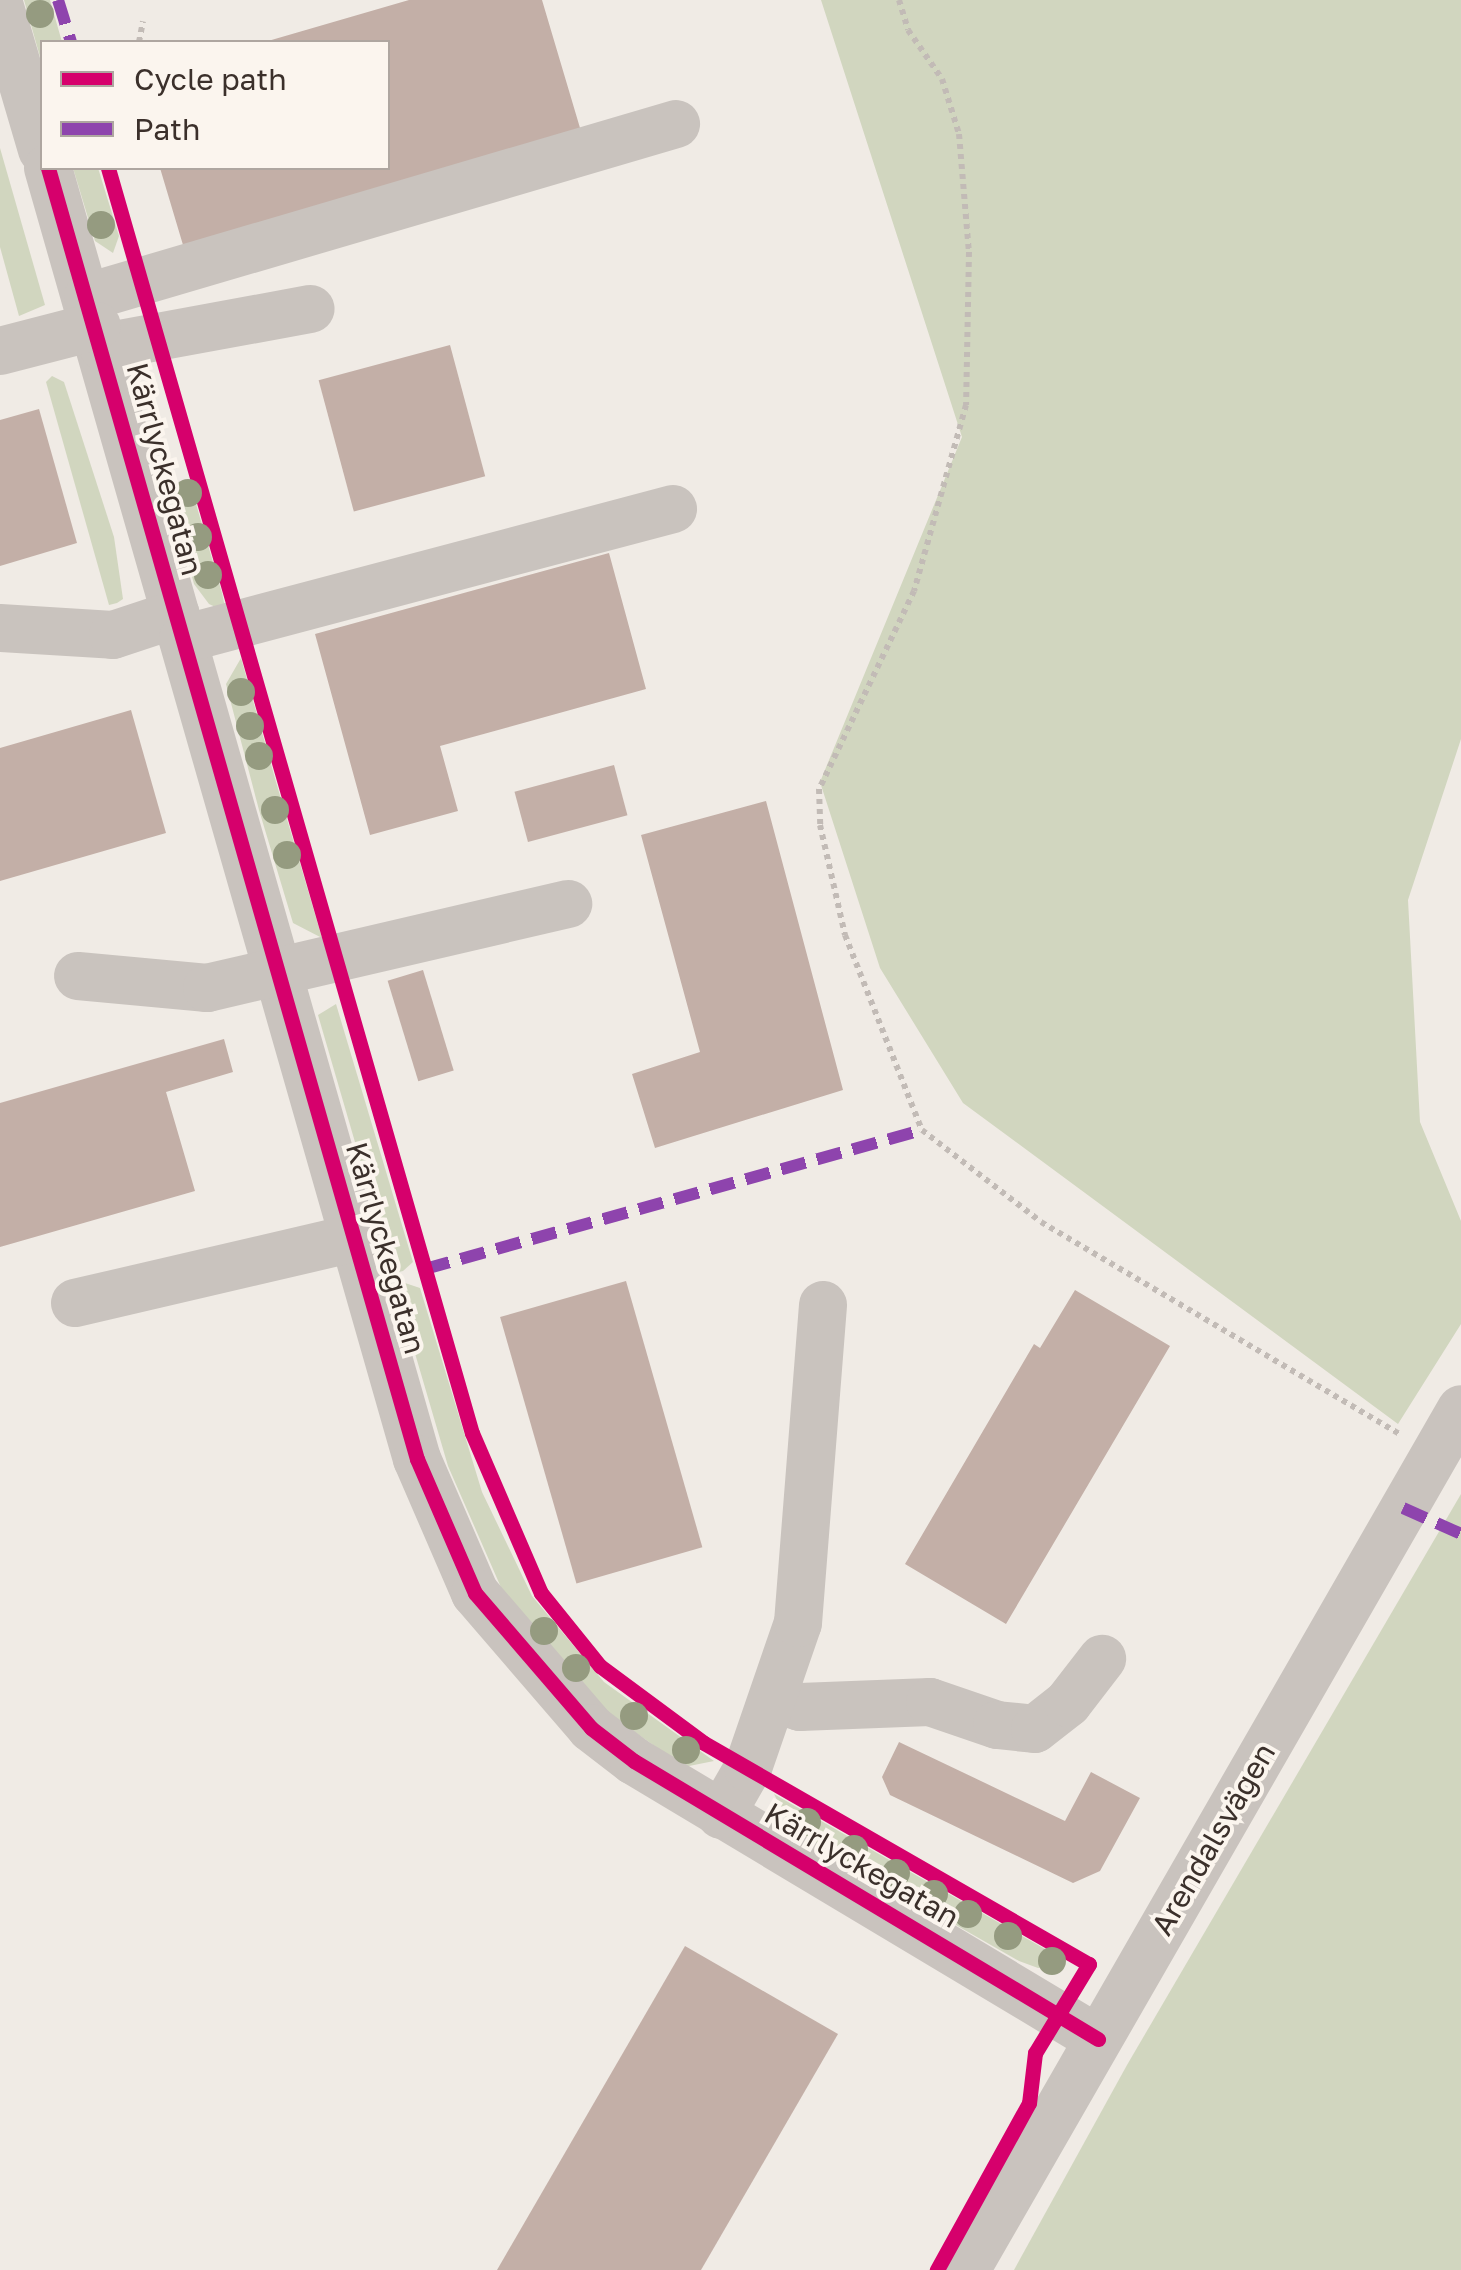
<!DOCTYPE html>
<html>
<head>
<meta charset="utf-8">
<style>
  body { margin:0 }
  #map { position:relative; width:1461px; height:2270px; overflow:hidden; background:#f0ebe5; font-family:"Golos Text",sans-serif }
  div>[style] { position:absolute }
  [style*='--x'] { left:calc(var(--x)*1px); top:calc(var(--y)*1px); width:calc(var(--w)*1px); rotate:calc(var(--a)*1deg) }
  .green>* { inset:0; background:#d1d6bf }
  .building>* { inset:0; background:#c3afa7; transform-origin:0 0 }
  .path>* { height:6px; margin-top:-3px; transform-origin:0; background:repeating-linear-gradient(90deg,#c2bbb6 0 5px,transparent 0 10px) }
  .minor>* { height:48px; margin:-24px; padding:0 24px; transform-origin:24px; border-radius:24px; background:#c9c3be }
  .quiet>* { height:12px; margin-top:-6px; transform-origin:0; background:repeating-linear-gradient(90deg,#8e44ad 0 25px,transparent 0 37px) }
  .cycleway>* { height:15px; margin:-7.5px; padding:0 7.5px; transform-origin:7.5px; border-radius:7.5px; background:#d6006c }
  .trees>* { width:28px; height:28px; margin:-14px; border-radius:50%; background:#959b80 }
  span { translate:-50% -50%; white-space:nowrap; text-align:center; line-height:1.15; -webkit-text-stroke:8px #fbf5ee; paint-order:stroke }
  .street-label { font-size:30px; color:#3b302b }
  .legend { position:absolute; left:40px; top:40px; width:350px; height:130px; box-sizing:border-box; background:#fbf5ee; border:2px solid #aea6a0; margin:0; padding:12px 18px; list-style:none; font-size:30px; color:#3b302b }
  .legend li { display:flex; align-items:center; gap:20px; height:50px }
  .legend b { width:50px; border:2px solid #aea6a0 }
</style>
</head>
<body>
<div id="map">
  <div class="green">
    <i style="clip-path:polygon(24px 0,50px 0,62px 42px,42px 42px,42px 64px)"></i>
    <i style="clip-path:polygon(821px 0,1461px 0,1461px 739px,1408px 900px,1420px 1122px,1461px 1221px,1461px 1324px,1398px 1424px,963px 1103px,880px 968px,820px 782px,962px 437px)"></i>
    <i style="clip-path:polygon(0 148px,45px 305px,19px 316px,0 247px)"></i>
    <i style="clip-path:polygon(73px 168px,98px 168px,119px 236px,113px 253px,95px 241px)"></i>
    <i style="clip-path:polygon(52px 376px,64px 382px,114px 537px,123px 599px,117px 603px,109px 605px,46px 382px)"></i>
    <i style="clip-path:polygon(189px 480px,222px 593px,226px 612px,209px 604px,194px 584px,175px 514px,184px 510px,177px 486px)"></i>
    <i style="clip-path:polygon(241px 658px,276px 782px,322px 938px,293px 923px,259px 810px,226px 684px)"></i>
    <i style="clip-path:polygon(336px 1004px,413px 1262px,403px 1271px,395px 1273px,389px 1259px,318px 1015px)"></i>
    <i style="clip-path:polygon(405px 1283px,420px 1288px,482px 1492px,532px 1596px,604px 1682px,714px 1761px,684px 1767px,590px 1700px,503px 1592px,448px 1466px,397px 1292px)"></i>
    <i style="clip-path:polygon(1461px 1494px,1461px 2270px,1014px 2270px,1127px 2065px)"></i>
    <i style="clip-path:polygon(774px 1794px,1059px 1957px,1064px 1965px,1038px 1968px,1019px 1961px,793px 1832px)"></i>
  </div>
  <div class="building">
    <i style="clip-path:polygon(409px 0,542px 0,583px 138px,186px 255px,160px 168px,388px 168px,388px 42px,268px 41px)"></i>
    <i style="left:450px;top:345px;width:136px;height:136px;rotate:75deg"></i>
    <i style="clip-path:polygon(39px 409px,77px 543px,0 566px,0 420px)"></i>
    <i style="clip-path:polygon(609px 553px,646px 689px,440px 746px,458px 811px,370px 835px,315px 634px)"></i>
    <i style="clip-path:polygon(131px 710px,166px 833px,0 881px,0 748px)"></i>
    <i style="left:614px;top:765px;width:52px;height:103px;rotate:75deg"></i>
    <i style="clip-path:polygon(766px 801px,843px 1090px,655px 1148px,632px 1074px,700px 1052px,641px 835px)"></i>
    <i style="left:423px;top:970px;width:105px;height:37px;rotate:73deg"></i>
    <i style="clip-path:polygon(224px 1039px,233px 1072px,166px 1092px,195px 1191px,0 1247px,0 1103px)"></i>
    <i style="left:626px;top:1281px;width:277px;height:131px;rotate:74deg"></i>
    <i style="clip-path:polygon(1075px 1290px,1170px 1346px,1006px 1624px,905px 1564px,1034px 1344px,1040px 1348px)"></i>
    <i style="clip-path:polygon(899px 1742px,1065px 1821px,1091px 1772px,1140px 1798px,1100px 1871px,1073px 1883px,890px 1795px,882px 1777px)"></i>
    <i style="clip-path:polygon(685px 1946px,838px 2034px,701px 2270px,497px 2270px)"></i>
  </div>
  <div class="path">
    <i style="--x:899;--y:0;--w:31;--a:73"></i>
    <i style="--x:908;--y:30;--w:60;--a:55.2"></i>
    <i style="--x:942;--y:79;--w:58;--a:72.8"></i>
    <i style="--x:959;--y:134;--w:118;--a:85.2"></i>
    <i style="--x:969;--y:252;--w:153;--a:91.1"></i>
    <i style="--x:966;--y:405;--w:193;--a:105.6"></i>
    <i style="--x:914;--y:591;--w:220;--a:115.6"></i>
    <i style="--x:819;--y:789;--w:36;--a:88"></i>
    <i style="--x:820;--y:825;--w:113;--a:77.2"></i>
    <i style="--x:845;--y:935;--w:210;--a:68.5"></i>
    <i style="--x:922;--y:1130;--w:150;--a:37.7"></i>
    <i style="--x:1041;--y:1222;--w:417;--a:30.6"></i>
    <i style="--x:139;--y:42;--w:21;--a:-79"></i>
  </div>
  <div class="minor">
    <i style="--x:0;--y:7;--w:149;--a:73.6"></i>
    <i style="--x:48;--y:168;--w:1343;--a:74.05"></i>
    <i style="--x:417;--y:1459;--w:146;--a:66.6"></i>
    <i style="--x:475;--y:1593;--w:178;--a:49.3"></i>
    <i style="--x:591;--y:1728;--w:54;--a:37.5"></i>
    <i style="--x:634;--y:1761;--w:541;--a:30.93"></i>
    <i style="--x:88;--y:297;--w:613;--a:-16.39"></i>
    <i style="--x:103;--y:347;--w:211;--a:-10.4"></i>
    <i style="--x:0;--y:351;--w:100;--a:-14.5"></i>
    <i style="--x:0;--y:628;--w:113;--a:3.5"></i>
    <i style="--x:113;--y:635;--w:66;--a:-18.4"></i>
    <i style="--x:183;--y:639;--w:507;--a:-14.86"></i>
    <i style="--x:78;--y:976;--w:130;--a:5.3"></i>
    <i style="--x:207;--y:988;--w:371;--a:-13.1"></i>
    <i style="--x:75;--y:1303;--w:287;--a:-13.1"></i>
    <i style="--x:775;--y:1699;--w:26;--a:18"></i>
    <i style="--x:800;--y:1707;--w:130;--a:-2.2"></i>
    <i style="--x:930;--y:1702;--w:71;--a:18.9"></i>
    <i style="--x:997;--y:1725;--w:38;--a:6"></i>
    <i style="--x:1035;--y:1729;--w:42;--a:-38.2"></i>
    <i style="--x:1068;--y:1703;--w:56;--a:-52.3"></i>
    <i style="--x:721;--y:1815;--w:54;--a:-60.1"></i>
    <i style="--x:748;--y:1768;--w:153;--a:-71"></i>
    <i style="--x:798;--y:1623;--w:319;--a:-85.5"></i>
    <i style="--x:966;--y:2270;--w:993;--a:-60.1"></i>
  </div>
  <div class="quiet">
    <i style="--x:58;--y:0;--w:44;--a:72.8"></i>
    <i style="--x:425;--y:1269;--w:516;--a:-15.63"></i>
    <i style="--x:1403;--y:1508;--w:64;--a:24.1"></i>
  </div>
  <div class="cycleway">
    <i style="--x:48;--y:168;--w:1343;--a:74.05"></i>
    <i style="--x:417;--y:1459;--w:146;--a:66.6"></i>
    <i style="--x:475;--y:1593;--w:178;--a:49.3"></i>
    <i style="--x:591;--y:1728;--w:54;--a:37.5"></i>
    <i style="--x:634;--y:1761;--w:541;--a:30.93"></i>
    <i style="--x:108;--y:168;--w:1316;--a:73.95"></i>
    <i style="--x:472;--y:1433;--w:174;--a:66.7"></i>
    <i style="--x:541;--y:1593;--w:94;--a:51.1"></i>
    <i style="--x:600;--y:1666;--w:129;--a:36.5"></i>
    <i style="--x:704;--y:1743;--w:444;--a:29.9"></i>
    <i style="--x:1089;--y:1964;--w:104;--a:121.2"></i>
    <i style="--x:1035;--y:2053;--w:50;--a:96.8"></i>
    <i style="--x:1029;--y:2103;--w:191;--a:118.9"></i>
  </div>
  <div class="trees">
    <i style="left:40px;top:14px"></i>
    <i style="left:101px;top:225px"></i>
    <i style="left:188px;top:493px"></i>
    <i style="left:198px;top:537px"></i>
    <i style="left:208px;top:575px"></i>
    <i style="left:241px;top:692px"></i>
    <i style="left:250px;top:726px"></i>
    <i style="left:259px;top:756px"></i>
    <i style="left:275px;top:810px"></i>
    <i style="left:287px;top:855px"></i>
    <i style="left:544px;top:1631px"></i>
    <i style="left:576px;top:1668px"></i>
    <i style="left:634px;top:1716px"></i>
    <i style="left:686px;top:1750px"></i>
    <i style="left:807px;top:1822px"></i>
    <i style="left:854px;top:1849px"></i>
    <i style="left:896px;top:1873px"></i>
    <i style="left:934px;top:1894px"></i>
    <i style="left:968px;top:1914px"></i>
    <i style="left:1008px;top:1936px"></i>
    <i style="left:1052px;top:1961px"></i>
  </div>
  <div class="street-label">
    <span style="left:165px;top:469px;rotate:75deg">Kärrlyckegatan</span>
    <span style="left:386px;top:1248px;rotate:74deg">Kärrlyckegatan</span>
    <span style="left:1213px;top:1839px;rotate:-60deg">Arendalsvägen</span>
    <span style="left:862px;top:1865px;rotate:30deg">Kärrlyckegatan</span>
  </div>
  <ul class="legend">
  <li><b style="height:12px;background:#d6006c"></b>Cycle path</li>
  <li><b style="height:12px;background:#8e44ad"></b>Path</li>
  </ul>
</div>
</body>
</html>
